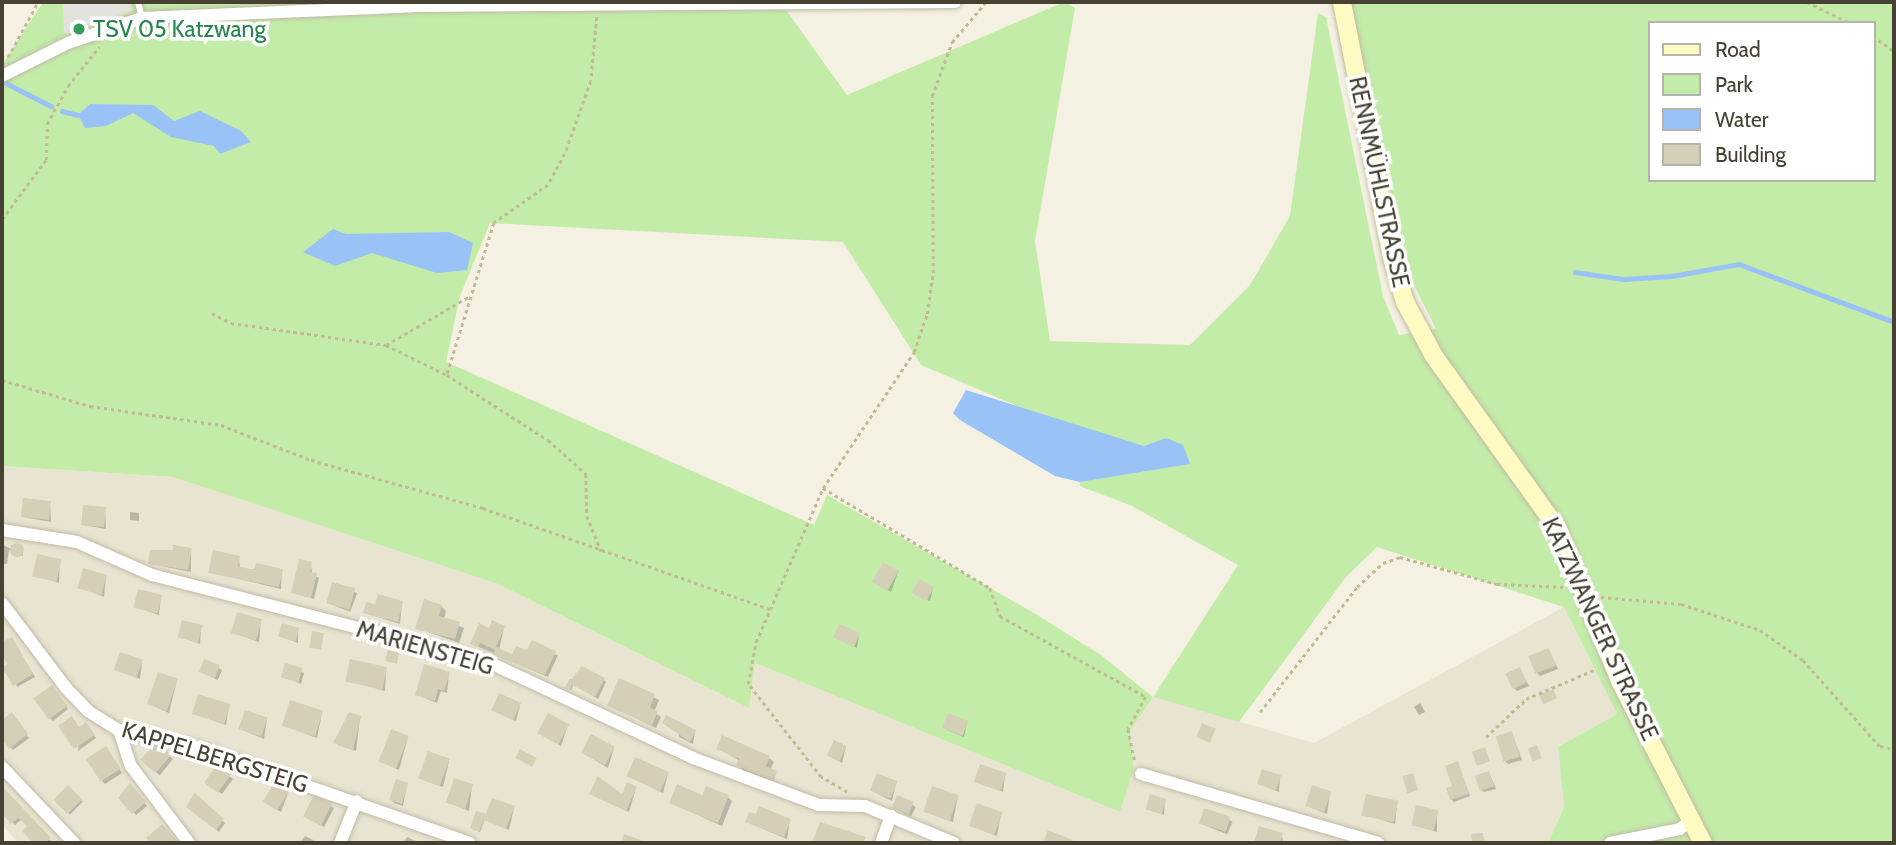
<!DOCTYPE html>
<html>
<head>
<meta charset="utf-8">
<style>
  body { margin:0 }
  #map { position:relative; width:1896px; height:845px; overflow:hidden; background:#f4f1e3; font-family:Cabin,sans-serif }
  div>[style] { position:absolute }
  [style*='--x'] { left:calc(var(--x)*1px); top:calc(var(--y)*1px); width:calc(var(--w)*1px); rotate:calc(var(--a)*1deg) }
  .residential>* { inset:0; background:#e8e4d1 }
  .green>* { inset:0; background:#c3eca8 }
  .parking>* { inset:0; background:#e3e2dc }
  .water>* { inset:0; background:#99c2f7 }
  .shadow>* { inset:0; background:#0003; transform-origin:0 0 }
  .stream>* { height:4.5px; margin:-2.25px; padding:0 2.25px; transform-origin:2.25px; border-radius:2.25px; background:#99c2f7 }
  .building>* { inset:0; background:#d6cfb8; transform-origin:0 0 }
  .round { border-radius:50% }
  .path>* { height:2.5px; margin-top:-1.25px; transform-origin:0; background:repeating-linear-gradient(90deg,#c3ba95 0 3.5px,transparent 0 7px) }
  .roads { filter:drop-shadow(0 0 2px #c0bba5) drop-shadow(0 0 2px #c0bba5) }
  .lane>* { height:6px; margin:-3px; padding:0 3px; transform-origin:3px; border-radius:3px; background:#fff }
  .street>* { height:12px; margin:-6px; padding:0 6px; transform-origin:6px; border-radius:6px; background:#fff }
  .secondary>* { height:18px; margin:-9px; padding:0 9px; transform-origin:9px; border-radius:9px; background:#fff9c2 }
  .dots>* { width:19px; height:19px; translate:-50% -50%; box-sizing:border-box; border:4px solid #fff; border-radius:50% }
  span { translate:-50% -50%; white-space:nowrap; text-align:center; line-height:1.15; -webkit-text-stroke:7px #fff; paint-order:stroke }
  .leisure-label { font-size:23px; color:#27864d }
  .left { translate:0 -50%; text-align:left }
  .street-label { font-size:23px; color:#464133 }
  .frame { position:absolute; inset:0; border:4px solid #464133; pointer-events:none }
  .legend { position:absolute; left:1648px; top:21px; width:228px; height:161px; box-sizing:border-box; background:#fff; border:2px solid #b5b3ad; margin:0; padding:9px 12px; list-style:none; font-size:21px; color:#464133 }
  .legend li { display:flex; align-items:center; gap:14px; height:35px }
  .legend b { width:35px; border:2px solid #b5b3ad }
</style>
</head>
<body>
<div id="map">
  <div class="residential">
    <i style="clip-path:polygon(2px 466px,173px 477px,498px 584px,749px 708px,755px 663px,1120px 812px,1134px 769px,1130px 731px,1153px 697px,1314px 743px,1564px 607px,1617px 714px,1558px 747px,1564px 807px,1548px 843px,18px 843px,2px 824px)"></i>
  </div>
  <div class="green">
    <i style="clip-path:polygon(evenodd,43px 2px,775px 2px,781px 3px,847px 95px,1064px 2px,1075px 8px,1035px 241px,1050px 341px,1190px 345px,1250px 285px,1290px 216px,1318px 13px,1326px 17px,1383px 296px,1399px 335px,1436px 329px,1414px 285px,1370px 111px,1348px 2px,1894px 2px,1894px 843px,1548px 843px,1564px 807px,1558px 747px,1617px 714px,1564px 607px,1377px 547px,1346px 577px,1239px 722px,1153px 697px,1130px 731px,1134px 769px,1120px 812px,755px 663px,749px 708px,498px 584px,173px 477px,2px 466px,2px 65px,43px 2px,1649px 23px,1873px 23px,1873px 180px,1649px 180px,1649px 23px,43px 2px,490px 223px,843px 242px,921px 365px,1048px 419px,1144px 446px,1166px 438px,1190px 464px,1080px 482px,1080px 486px,1132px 506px,1238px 565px,1153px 697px,1101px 655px,1034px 613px,827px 495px,814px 525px,446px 362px,460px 296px,490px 223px)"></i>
  </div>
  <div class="parking">
    <i style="clip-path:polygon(63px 2px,130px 2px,132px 12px,64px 34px)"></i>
  </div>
  <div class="water">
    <i style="clip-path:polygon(90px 104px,153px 105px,174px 121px,200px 111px,241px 131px,251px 142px,220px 154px,214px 146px,171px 137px,133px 113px,106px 126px,85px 128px,78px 115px)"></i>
    <i style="clip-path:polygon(333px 229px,346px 234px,449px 232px,473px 243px,467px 270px,437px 273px,372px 253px,335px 266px,303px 252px)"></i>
    <i style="clip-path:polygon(966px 390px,1144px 446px,1166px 438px,1183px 445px,1190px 464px,1080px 482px,1055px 476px,960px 420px,953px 413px)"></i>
  </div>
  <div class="shadow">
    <i style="clip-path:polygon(50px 502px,51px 522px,23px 517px)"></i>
    <i style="clip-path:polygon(105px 509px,106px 529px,83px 525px)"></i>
    <i style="clip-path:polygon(130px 512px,139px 513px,139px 521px,130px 520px)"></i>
    <i style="clip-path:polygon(2px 544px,11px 549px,11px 545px,23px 546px,23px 556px,9px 550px,7px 564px,2px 564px)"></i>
    <i style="clip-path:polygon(191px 550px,191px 572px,151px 564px)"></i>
    <i style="clip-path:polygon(239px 557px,240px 569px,282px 570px,281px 589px,210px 572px)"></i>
    <i style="clip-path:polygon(60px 561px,59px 583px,34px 575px)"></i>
    <i style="clip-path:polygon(311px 564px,312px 574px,319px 578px,314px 599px,293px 592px)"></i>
    <i style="clip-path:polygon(898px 572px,891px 592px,874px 582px)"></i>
    <i style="clip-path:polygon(106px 577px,104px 597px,79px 587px)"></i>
    <i style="left:334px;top:584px;width:25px;height:20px;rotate:21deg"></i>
    <i style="clip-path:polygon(933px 588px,930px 601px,917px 595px)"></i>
    <i style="clip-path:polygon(161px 596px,159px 615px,135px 607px)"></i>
    <i style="clip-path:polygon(402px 602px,400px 624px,365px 613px,376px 606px)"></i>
    <i style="clip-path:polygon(441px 606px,446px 611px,444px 619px,464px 628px,459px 643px,417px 628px)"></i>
    <i style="clip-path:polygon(261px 620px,259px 642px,234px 633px)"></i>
    <i style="clip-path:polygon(201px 627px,200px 644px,179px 636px)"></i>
    <i style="clip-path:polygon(504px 627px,499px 650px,513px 656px,526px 652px,558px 655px,548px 677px,472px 644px,490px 630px)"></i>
    <i style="clip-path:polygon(298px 630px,298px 643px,280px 636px)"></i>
    <i style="clip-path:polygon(859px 635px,857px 648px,835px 638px)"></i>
    <i style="clip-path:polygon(12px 639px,35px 677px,17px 687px,2px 644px)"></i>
    <i style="clip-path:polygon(1549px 650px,1558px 669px,1540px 676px,1537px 673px)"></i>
    <i style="clip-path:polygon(142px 662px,140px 679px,116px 669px)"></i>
    <i style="left:205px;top:662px;width:19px;height:11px;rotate:25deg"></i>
    <i style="clip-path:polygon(287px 665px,304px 673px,301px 684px,283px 676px)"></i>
    <i style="clip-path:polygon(386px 669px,385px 691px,347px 680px)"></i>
    <i style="clip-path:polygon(1520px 670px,1529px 686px,1517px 691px,1514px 688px)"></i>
    <i style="clip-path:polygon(449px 673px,447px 693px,441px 691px,437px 703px,417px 695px)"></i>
    <i style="clip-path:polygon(570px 679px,604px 680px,606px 682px,598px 699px,574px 684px,571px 690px,566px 687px)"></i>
    <i style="clip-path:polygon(177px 680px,169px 713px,149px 704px)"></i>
    <i style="clip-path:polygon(620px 681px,659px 700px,654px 712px,661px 717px,656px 728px,609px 705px)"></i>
    <i style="clip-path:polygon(54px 690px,68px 709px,53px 721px,50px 718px)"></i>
    <i style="clip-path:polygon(1420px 703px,1425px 712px,1419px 715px,1414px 707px)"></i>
    <i style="clip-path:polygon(229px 705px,226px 725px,194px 714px)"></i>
    <i style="clip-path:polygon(520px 705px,516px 721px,496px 712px)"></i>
    <i style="clip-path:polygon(322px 713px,317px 738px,283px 725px)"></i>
    <i style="clip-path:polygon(12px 715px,29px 738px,13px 750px,2px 736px,2px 722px)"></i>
    <i style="clip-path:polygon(360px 718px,356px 751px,338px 745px,335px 742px)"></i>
    <i style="clip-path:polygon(267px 719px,264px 739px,240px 729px)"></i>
    <i style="clip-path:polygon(967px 723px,964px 737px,947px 730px)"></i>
    <i style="clip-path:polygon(568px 725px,561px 746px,542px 735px)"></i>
    <i style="clip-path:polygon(89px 727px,96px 738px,78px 751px,80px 729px)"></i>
    <i style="clip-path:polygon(679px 730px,695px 731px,693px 744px,679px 737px)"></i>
    <i style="clip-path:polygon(1512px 733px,1522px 760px,1508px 764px,1505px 761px)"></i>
    <i style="clip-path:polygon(408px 737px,399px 770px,380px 761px)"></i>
    <i style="left:156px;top:745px;width:22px;height:21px;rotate:39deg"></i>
    <i style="clip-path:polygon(846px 747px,842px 763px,829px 756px)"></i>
    <i style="clip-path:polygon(614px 748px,608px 768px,583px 753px)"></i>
    <i style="clip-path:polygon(718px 748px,769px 758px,774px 762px,770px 770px,776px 773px,773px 781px,742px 770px,740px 761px)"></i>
    <i style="clip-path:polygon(108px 751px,122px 773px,105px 784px,102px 781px)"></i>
    <i style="clip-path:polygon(449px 761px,443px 787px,423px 780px)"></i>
    <i style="clip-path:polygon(1458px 763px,1470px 796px,1454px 802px,1451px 799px)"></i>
    <i style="clip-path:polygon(217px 767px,233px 779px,222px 794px,209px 785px)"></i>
    <i style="clip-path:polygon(1489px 773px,1496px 789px,1484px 792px,1481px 790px)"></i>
    <i style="clip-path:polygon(668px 774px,663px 793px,628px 776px)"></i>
    <i style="clip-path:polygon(1005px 775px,1003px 792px,976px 781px)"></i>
    <i style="clip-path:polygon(1280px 777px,1279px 792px,1259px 784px)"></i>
    <i style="clip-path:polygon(896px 783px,892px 801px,872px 791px)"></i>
    <i style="clip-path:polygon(407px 784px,403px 806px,394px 803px,391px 800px)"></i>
    <i style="clip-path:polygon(472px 785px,469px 811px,448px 802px)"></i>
    <i style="clip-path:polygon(130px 786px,147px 806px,136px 815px,121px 798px)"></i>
    <i style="left:68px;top:787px;width:21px;height:18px;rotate:45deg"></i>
    <i style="clip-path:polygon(2px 788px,52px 842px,51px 843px,36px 843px,24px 831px,29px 826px,22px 819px,15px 825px,2px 811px)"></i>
    <i style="clip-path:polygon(636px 788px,629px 812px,594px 796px,622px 796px)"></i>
    <i style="clip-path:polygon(288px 793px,281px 812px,267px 804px)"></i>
    <i style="clip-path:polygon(1330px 793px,1327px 814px,1307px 806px)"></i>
    <i style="clip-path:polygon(195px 795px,225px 823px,219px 832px,191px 809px)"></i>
    <i style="clip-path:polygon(958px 796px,953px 822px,926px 812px)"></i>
    <i style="clip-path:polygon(315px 797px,334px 808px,324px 827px,308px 818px)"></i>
    <i style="clip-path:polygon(728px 797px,732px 801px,722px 826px,671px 803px)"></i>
    <i style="left:898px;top:798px;width:20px;height:11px;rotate:27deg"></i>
    <i style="clip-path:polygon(1165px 801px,1164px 815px,1148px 808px)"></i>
    <i style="clip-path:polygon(1397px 803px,1395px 824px,1363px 814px)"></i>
    <i style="clip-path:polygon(514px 808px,509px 830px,485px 819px,480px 832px,472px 829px,485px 816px)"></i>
    <i style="left:1205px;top:810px;width:30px;height:14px;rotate:23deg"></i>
    <i style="clip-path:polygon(1437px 812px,1437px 832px,1414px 825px)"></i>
    <i style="clip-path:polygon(1001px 813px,997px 836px,971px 826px)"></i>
    <i style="clip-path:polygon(790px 820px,787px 839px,747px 822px)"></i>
    <i style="clip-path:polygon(1260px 829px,1282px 835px,1283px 843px,1256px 843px)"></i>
    <i style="clip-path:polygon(305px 836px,319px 843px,300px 843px)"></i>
    <i style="clip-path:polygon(407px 837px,420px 843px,403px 843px)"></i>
  </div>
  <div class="stream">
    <i style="--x:6;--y:83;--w:51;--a:27.1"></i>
    <i style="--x:62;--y:111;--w:16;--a:14"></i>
    <i style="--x:1575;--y:272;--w:49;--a:8.3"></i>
    <i style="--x:1623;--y:279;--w:49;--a:-3.5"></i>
    <i style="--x:1672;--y:276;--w:68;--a:-10.2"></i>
    <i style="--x:1739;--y:264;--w:165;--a:20.5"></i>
  </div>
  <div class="building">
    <i style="left:23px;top:498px;width:28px;height:19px;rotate:6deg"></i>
    <i style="left:83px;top:505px;width:23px;height:20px;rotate:5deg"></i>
    <i class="round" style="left:10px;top:543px;width:14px;height:14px"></i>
    <i style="clip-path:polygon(173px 545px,192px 548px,188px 570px,148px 564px,150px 550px,173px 550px)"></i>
    <i style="clip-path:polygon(213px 550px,240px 556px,238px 566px,254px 570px,256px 563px,283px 569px,279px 587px,208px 573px)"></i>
    <i style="left:37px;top:554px;width:25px;height:23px;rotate:12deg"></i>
    <i style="clip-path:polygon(299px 559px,312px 562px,310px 572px,317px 573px,311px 598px,291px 593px)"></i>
    <i style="left:883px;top:562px;width:18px;height:23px;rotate:29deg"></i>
    <i style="left:83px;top:568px;width:25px;height:21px;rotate:16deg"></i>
    <i style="left:919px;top:579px;width:17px;height:16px;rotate:28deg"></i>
    <i style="left:332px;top:582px;width:24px;height:22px;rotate:15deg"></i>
    <i style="left:138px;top:589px;width:25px;height:19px;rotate:14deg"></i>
    <i style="clip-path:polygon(378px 594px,403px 601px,398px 622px,363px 613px,366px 602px,375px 604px)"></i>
    <i style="clip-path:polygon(424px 599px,442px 605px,439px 616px,460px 622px,455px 639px,415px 629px)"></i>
    <i style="left:237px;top:612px;width:26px;height:22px;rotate:16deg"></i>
    <i style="left:182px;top:620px;width:21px;height:18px;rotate:14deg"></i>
    <i style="clip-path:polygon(492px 620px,505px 626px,496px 647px,512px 654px,516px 646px,527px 650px,532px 640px,556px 651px,545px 675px,493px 655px,495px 650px,480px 643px,478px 647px,470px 644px,479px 623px,489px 628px)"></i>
    <i style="left:282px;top:623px;width:18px;height:14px;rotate:16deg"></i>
    <i style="left:839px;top:624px;width:23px;height:15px;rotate:23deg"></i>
    <i style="left:312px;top:631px;width:12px;height:17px;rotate:9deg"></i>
    <i style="clip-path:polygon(12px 637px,33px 674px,13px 686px,2px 667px,7px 664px,2px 654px,5px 652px,2px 642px)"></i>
    <i style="left:1549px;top:648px;width:19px;height:22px;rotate:69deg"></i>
    <i style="clip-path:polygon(388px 650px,399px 652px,397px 664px,385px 661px)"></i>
    <i style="left:120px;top:652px;width:24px;height:19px;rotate:19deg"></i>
    <i style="left:204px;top:659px;width:17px;height:14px;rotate:21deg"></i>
    <i style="left:350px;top:659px;width:38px;height:23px;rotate:12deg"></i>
    <i style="left:285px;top:663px;width:18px;height:15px;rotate:16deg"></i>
    <i style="clip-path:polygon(424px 664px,450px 672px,444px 691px,438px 689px,435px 701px,415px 695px)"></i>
    <i style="clip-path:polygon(582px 666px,605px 678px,595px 697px,572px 685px,569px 691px,564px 688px)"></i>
    <i style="left:1520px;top:667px;width:17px;height:16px;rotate:66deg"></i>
    <i style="left:158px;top:672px;width:21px;height:34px;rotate:19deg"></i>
    <i style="clip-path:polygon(619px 678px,655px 694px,650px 708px,658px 711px,652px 725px,607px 706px)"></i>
    <i style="left:52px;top:685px;width:26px;height:23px;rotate:54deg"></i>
    <i style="left:1553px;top:689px;width:10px;height:15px;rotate:66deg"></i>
    <i style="left:499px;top:693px;width:24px;height:19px;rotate:24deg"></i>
    <i style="left:198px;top:694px;width:34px;height:21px;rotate:17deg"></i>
    <i style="left:290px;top:700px;width:35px;height:27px;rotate:18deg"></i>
    <i style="left:245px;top:710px;width:24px;height:20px;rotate:19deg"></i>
    <i style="clip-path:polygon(12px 712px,28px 734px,9px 749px,2px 739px,2px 720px)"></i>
    <i style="clip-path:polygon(349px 712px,361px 716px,353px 750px,333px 743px)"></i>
    <i style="left:548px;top:713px;width:24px;height:23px;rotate:28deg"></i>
    <i style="left:948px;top:713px;width:22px;height:16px;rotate:22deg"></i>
    <i style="clip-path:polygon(666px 715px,696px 730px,690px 742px,662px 723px)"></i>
    <i style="clip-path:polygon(72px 716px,79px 727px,86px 722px,95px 735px,74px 749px,58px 726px)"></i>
    <i style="left:1202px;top:723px;width:15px;height:15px;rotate:23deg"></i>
    <i style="left:391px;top:729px;width:19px;height:35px;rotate:21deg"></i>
    <i style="left:1512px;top:731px;width:27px;height:17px;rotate:73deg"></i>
    <i style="left:591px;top:734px;width:27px;height:21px;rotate:28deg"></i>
    <i style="clip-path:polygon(722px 735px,770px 756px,766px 766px,777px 771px,772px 781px,736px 765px,739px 759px,716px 749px)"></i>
    <i style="left:834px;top:740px;width:14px;height:17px;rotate:25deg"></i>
    <i style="left:156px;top:742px;width:20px;height:24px;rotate:41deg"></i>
    <i style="left:1537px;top:745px;width:14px;height:10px;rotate:69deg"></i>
    <i style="left:106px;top:746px;width:27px;height:24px;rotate:57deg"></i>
    <i style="left:1485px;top:747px;width:15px;height:14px;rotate:70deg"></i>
    <i style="left:520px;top:749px;width:19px;height:10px;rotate:28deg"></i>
    <i style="left:428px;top:751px;width:23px;height:29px;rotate:20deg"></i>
    <i style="left:635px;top:757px;width:37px;height:21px;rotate:24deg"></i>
    <i style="clip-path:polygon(1458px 761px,1469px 794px,1450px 800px,1446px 788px,1452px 786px,1445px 766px)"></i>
    <i style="left:980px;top:764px;width:28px;height:19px;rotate:19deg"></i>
    <i style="left:217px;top:765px;width:17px;height:22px;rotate:36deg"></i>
    <i style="left:1262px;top:769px;width:20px;height:16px;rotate:18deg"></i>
    <i style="left:1489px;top:771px;width:16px;height:15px;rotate:72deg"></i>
    <i style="left:877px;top:773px;width:22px;height:19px;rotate:22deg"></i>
    <i style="left:1413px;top:773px;width:18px;height:11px;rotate:74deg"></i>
    <i style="clip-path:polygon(598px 776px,622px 794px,627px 782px,637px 787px,626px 811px,589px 794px)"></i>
    <i style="left:454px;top:778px;width:20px;height:26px;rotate:18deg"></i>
    <i style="left:396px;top:779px;width:13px;height:22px;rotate:18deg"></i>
    <i style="clip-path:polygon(130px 783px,146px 802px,132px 814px,118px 798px)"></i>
    <i style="left:274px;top:783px;width:17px;height:22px;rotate:31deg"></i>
    <i style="clip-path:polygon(677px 784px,702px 795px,706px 786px,729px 795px,718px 823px,669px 803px)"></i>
    <i style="left:68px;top:785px;width:20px;height:21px;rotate:45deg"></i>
    <i style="left:1312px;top:785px;width:20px;height:22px;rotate:18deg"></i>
    <i style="clip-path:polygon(2px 786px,51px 838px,45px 843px,33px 843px,22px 831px,27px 826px,18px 818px,11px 824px,2px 813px)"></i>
    <i style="left:932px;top:786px;width:28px;height:27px;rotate:19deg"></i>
    <i style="clip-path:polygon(195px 793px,224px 819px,216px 830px,186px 807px)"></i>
    <i style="left:1150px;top:794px;width:17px;height:16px;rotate:17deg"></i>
    <i style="left:1366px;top:794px;width:33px;height:22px;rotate:12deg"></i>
    <i style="left:314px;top:795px;width:20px;height:24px;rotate:27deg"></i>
    <i style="left:897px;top:795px;width:18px;height:14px;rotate:22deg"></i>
    <i style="clip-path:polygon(492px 798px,515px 806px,506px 829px,484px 820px,479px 832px,470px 828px,476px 811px,486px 814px)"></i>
    <i style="left:977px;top:803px;width:27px;height:24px;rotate:20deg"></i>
    <i style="left:1416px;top:805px;width:23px;height:21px;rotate:13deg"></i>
    <i style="clip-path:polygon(759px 806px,791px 819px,784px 837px,745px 822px,749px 812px,756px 814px)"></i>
    <i style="left:1204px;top:808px;width:28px;height:16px;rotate:18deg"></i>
    <i style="clip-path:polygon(820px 822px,866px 837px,864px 843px,812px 843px)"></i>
    <i style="clip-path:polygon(162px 824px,172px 835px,179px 843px,150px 843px,146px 838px)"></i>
    <i style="clip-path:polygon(1259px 826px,1283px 833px,1280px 843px,1254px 843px)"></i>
    <i style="clip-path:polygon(1048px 830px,1073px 840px,1072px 843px,1043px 843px)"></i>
    <i style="clip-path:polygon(1483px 833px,1485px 843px,1472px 843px,1471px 834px)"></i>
    <i style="clip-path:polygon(624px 834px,649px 843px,621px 843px)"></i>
  </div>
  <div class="path">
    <i style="--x:1807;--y:2;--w:48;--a:26"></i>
    <i style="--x:597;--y:17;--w:64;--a:95.4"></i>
    <i style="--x:591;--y:81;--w:77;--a:109.6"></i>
    <i style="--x:565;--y:154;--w:35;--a:119"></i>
    <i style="--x:548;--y:185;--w:66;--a:144.9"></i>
    <i style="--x:494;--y:223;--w:159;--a:107.2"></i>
    <i style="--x:447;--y:375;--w:120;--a:32.8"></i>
    <i style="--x:548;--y:440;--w:51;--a:41.8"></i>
    <i style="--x:586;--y:474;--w:42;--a:88.6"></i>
    <i style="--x:587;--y:516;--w:40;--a:68"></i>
    <i style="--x:1873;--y:36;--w:26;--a:36"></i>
    <i style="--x:8;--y:57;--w:63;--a:-61.4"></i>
    <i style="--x:2;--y:219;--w:74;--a:-53.3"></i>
    <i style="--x:46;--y:160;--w:36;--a:-88"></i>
    <i style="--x:47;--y:124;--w:43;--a:-61.1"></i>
    <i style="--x:68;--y:86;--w:50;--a:-51.5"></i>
    <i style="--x:212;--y:313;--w:21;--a:28"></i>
    <i style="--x:231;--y:323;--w:157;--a:8.1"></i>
    <i style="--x:386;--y:345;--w:68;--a:26.2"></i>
    <i style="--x:386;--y:345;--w:97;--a:-30.3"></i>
    <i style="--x:2;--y:380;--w:92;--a:16.5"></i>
    <i style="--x:90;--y:406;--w:132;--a:8.3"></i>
    <i style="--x:221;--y:425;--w:97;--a:21.3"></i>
    <i style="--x:311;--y:460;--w:179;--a:15.6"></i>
    <i style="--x:483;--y:508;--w:306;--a:19.4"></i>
    <i style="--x:823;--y:488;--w:195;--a:30.9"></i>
    <i style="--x:990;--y:588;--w:30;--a:70"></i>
    <i style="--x:1000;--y:616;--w:167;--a:29"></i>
    <i style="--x:1146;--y:697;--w:37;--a:119"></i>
    <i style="--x:1128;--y:729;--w:34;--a:78"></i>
    <i style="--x:1601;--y:597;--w:80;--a:5"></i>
    <i style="--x:1681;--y:604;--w:83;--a:18.2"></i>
    <i style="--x:1760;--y:630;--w:52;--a:34.9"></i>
    <i style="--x:1803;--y:660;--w:115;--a:48.2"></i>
    <i style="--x:1880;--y:746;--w:14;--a:12"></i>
    <i style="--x:1260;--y:712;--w:158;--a:-52.2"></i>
    <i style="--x:1357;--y:587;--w:35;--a:-43"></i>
    <i style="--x:1383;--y:563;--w:18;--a:-19"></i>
    <i style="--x:1400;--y:557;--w:101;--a:15.6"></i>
    <i style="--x:1497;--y:584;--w:66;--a:2.6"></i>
    <i style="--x:1486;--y:737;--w:55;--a:-43.5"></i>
    <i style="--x:1526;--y:699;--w:76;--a:-23.2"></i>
    <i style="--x:847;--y:792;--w:30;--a:-150"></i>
    <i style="--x:821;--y:777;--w:118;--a:-128.1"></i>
    <i style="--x:748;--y:684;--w:43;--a:-79.2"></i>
    <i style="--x:756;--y:642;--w:168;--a:-66.5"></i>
    <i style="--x:823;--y:488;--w:164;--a:-56.2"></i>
    <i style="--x:914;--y:352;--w:40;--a:-71.1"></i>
    <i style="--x:927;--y:314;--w:41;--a:-81.7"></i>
    <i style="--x:933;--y:273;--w:177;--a:-90.3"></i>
    <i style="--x:932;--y:96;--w:58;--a:-69.7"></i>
    <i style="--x:952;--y:42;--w:52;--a:-49.6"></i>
  </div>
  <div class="roads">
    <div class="lane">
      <i style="--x:138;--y:2;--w:16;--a:76"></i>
    </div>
    <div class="street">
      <i style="--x:2;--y:76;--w:74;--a:-26.6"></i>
      <i style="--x:68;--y:43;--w:78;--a:-18.7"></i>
      <i style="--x:142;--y:18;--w:272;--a:-2.5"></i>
      <i style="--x:414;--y:6;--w:541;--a:-0.42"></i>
      <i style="--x:2;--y:530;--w:76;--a:9.1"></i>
      <i style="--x:77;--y:542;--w:82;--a:23.7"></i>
      <i style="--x:152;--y:575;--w:343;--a:14.4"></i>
      <i style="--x:484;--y:660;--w:231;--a:25.1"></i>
      <i style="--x:693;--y:758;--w:134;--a:20.5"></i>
      <i style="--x:819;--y:805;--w:46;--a:1.2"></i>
      <i style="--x:865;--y:806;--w:96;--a:22.6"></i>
      <i style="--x:2;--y:603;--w:106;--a:53"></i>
      <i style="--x:66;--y:688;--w:32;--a:46"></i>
      <i style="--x:88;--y:711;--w:36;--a:32"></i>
      <i style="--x:119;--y:730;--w:79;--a:12.4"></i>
      <i style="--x:196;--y:747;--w:290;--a:19.3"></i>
      <i style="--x:119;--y:730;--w:38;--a:72"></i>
      <i style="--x:131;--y:766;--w:96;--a:53"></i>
      <i style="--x:2;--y:767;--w:105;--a:46.5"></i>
      <i style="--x:1141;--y:774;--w:247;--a:16.2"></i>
      <i style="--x:340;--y:843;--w:45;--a:-68"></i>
      <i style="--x:881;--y:843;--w:29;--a:-70"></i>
      <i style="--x:1610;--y:843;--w:71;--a:-11.3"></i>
      <i style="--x:1680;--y:829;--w:16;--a:-40"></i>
    </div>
    <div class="secondary">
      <i style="--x:1342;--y:2;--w:264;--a:78.9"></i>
      <i style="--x:1393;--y:261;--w:43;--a:73.7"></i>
      <i style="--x:1405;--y:302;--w:61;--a:61.8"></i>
      <i style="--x:1434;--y:356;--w:211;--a:54.4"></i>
      <i style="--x:1557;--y:528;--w:165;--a:67.6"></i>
      <i style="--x:1620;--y:681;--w:182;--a:62.9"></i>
    </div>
  </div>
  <div class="dots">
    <i style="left:79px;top:29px;background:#2e9e5b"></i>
  </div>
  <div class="leisure-label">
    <span class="left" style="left:93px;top:29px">TSV 05 Katzwang</span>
  </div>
  <div class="street-label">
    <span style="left:1379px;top:182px;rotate:78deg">RENNMÜHLSTRASSE</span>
    <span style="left:1600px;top:629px;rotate:65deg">KATZWANGER STRASSE</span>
    <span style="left:425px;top:648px;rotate:16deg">MARIENSTEIG</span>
    <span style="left:215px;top:757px;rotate:17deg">KAPPELBERGSTEIG</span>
  </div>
  <div class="frame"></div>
  <ul class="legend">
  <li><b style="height:9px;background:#fff9c2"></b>Road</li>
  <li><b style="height:19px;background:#c3eca8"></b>Park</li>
  <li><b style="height:19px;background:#99c2f7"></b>Water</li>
  <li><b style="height:19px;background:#d6cfb8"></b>Building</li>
  </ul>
</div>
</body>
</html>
